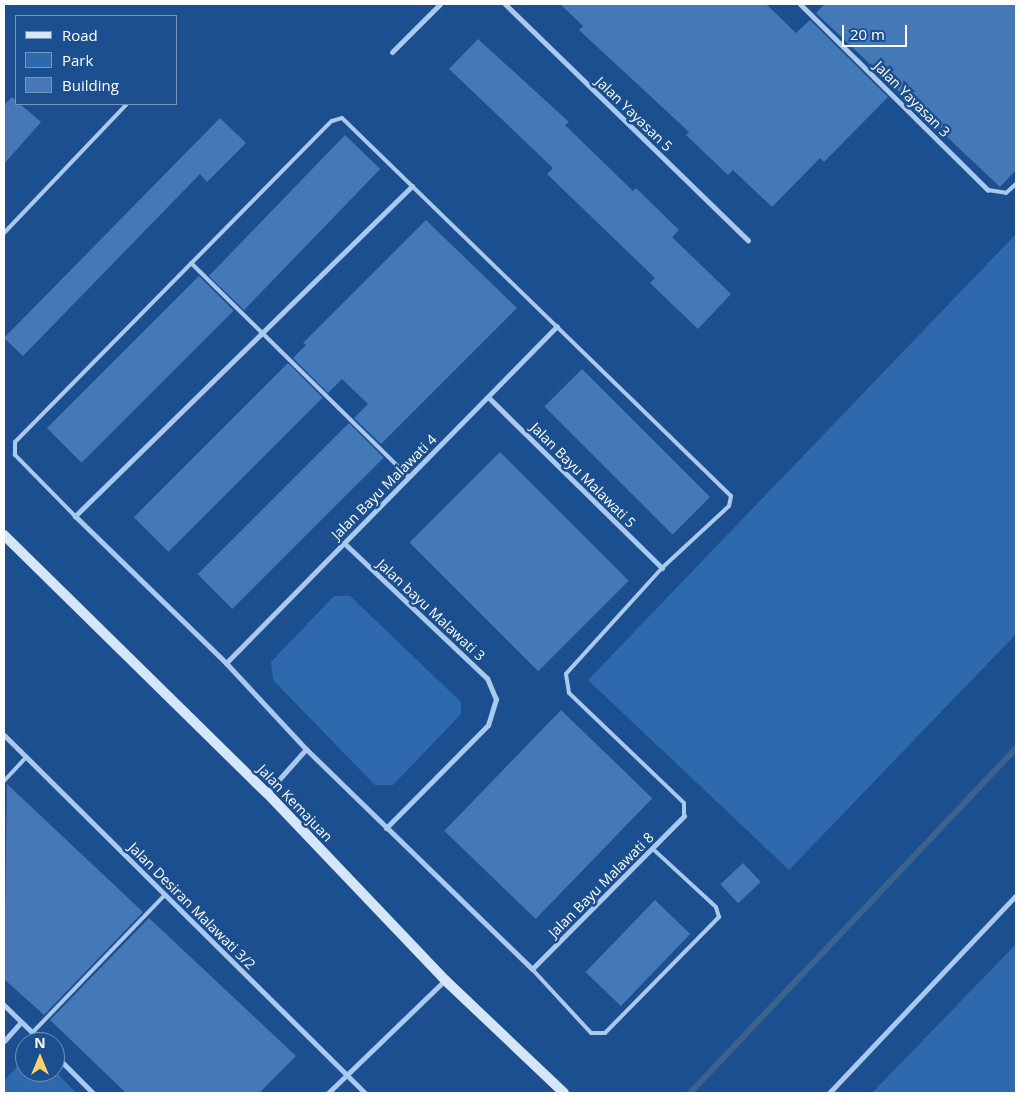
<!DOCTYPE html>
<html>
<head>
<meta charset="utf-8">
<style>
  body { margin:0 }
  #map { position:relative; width:1020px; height:1097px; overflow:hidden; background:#1b4f8f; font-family:"Open Sans",sans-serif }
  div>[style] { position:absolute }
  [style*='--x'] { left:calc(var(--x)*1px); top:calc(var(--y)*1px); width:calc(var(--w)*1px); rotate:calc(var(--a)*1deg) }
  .green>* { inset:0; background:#2e69ad }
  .stream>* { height:6px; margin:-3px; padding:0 3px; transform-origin:3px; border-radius:3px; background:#3c6290 }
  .building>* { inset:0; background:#4478b7; transform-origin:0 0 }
  .lane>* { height:4px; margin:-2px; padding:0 2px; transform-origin:2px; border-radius:2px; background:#a9c9ee }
  .street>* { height:5px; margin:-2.5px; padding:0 2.5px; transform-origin:2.5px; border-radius:2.5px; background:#a9c9ee }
  .secondary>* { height:10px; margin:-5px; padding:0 5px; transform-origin:5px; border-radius:5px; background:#d6e6fa }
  span { translate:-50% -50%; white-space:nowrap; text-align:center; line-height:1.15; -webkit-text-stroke:5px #1b4f8f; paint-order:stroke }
  .street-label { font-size:14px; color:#fff }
  .frame { position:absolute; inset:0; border:5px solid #fff; pointer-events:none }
  .legend { position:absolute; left:15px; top:15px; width:162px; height:90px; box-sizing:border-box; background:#1b4f8f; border:1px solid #7695bc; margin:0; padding:6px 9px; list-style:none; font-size:15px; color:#fff }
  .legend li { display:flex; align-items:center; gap:10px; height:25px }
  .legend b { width:25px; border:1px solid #7695bc }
  .north { position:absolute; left:15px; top:1032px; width:50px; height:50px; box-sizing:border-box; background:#1b4f8f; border:1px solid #7695bc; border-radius:50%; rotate:0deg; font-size:14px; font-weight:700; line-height:20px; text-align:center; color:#fff }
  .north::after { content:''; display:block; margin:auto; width:18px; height:22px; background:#ffd166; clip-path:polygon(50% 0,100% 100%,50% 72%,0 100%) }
  .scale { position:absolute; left:842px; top:25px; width:65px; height:22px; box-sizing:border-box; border:2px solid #fff; border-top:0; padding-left:6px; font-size:15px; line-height:18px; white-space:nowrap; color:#fff; -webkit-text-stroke:4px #1b4f8f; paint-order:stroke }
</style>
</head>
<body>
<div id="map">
  <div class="green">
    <i style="clip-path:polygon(1016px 234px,1016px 634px,789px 870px,588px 680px)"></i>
    <i style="clip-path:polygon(334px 596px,350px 596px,461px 702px,461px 714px,393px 785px,375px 785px,273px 680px,271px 662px)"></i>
    <i style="clip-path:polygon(1016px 944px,1016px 1093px,872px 1093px)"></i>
    <i style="clip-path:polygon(25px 1058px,25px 1072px,55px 1071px,76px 1093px,4px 1093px,4px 1081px)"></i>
  </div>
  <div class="stream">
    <i style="--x:690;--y:1093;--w:475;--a:-46.6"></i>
  </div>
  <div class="building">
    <i style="clip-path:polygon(560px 4px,766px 4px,796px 33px,810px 20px,888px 97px,824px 162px,820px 158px,772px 207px,733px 170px,728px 175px,686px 135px,689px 132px,579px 30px,583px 26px)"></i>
    <i style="clip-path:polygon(825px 4px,1016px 4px,1016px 170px,1000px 187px,816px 13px)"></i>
    <i style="clip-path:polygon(478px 39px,569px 122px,565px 125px,633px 191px,636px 188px,679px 230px,672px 237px,731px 294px,698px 329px,650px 283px,655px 278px,547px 174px,553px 168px,449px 69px)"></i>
    <i style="clip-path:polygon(12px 97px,41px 122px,4px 164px,4px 105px)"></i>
    <i style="clip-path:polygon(220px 118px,246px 143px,207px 182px,200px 174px,23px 356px,4px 338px)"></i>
    <i style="left:345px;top:135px;width:49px;height:196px;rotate:44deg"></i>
    <i style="clip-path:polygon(426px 220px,517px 308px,381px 444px,354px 418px,368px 404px,342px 379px,328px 393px,293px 358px,306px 345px,303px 343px)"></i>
    <i style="left:199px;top:276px;width:49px;height:215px;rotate:45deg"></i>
    <i style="left:288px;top:363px;width:49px;height:218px;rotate:45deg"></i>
    <i style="left:582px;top:369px;width:181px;height:53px;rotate:45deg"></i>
    <i style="left:349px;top:423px;width:49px;height:214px;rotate:45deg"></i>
    <i style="left:500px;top:452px;width:182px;height:128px;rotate:45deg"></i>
    <i style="left:561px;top:710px;width:127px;height:168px;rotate:44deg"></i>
    <i style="clip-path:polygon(7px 784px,143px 912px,44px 1015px,4px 979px)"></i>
    <i style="left:743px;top:863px;width:26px;height:31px;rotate:47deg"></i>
    <i style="left:655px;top:900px;width:49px;height:100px;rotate:44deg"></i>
    <i style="clip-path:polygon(149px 918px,296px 1056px,259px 1093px,126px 1093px,50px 1020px)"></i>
  </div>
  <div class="lane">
    <i style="--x:988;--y:190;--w:18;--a:9"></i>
    <i style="--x:1006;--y:193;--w:13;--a:-42"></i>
    <i style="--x:4;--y:233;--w:178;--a:-46.4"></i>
    <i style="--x:191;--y:263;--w:305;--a:44.5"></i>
    <i style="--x:75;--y:516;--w:86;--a:-134.5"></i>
    <i style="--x:15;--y:455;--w:13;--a:-90"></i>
    <i style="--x:15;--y:442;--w:451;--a:-45.4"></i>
    <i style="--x:332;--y:121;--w:10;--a:-17"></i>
    <i style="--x:342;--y:118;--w:542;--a:44.18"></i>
    <i style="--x:731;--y:496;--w:10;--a:101"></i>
    <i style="--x:729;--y:506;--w:91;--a:137.2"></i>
    <i style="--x:662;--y:568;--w:143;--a:132.2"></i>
    <i style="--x:566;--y:674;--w:19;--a:81"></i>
    <i style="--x:569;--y:693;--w:159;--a:43.7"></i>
    <i style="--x:684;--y:803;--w:13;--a:90"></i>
    <i style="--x:4;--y:781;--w:33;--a:-47"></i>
    <i style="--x:532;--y:969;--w:87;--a:47.3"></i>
    <i style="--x:591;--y:1033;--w:14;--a:0"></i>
    <i style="--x:605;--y:1033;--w:163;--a:-45.5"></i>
    <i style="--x:719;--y:917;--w:10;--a:-107"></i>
    <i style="--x:716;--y:907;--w:84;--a:-137.4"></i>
    <i style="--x:32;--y:1033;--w:192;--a:-46.1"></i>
  </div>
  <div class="street">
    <i style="--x:505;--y:4;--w:339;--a:44.2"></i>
    <i style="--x:800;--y:4;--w:264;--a:44.7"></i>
    <i style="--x:392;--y:52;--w:68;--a:-45"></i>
    <i style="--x:412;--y:186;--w:472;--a:135.6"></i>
    <i style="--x:75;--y:516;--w:211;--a:44.2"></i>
    <i style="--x:226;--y:663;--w:117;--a:47.1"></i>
    <i style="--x:306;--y:749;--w:315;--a:44.2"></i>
    <i style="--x:532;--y:969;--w:216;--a:-45.2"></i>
    <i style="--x:488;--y:397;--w:244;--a:44.5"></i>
    <i style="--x:344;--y:543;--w:197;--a:43.4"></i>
    <i style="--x:487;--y:678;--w:23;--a:67"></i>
    <i style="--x:496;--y:699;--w:27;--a:107"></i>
    <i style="--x:488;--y:725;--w:145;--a:134.7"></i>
    <i style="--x:226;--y:663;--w:472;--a:-45.5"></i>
    <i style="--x:4;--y:735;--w:508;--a:44.76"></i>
    <i style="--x:267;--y:793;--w:59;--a:-48.4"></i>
    <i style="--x:4;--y:1005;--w:53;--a:44.2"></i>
    <i style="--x:4;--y:1041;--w:25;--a:-48"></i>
    <i style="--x:55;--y:1055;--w:54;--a:45"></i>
    <i style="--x:328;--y:1093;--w:163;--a:-44"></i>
    <i style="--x:829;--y:1093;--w:272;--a:-46.6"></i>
  </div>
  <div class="secondary">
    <i style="--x:4;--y:535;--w:368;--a:44.5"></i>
    <i style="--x:267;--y:793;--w:258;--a:46.4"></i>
    <i style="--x:445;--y:980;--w:164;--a:43.5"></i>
  </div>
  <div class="street-label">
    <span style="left:912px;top:99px;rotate:45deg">Jalan Yayasan 3</span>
    <span style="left:634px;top:114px;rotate:44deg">Jalan Yayasan 5</span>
    <span style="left:583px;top:475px;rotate:45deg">Jalan Bayu Malawati 5</span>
    <span style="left:384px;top:487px;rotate:-45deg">Jalan Bayu Malawati 4</span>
    <span style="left:431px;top:610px;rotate:43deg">Jalan bayu Malawati 3</span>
    <span style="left:295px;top:803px;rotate:46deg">Jalan Kemajuan</span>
    <span style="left:601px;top:885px;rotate:-45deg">Jalan Bayu Malawati 8</span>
    <span style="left:192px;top:906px;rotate:45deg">Jalan Desiran Malawati 3/2</span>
  </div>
  <div class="frame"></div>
  <ul class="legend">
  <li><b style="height:6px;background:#d6e6fa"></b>Road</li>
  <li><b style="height:14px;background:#2e69ad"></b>Park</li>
  <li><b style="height:14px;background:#4478b7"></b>Building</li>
  </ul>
  <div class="north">N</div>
  <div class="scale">20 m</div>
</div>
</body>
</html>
